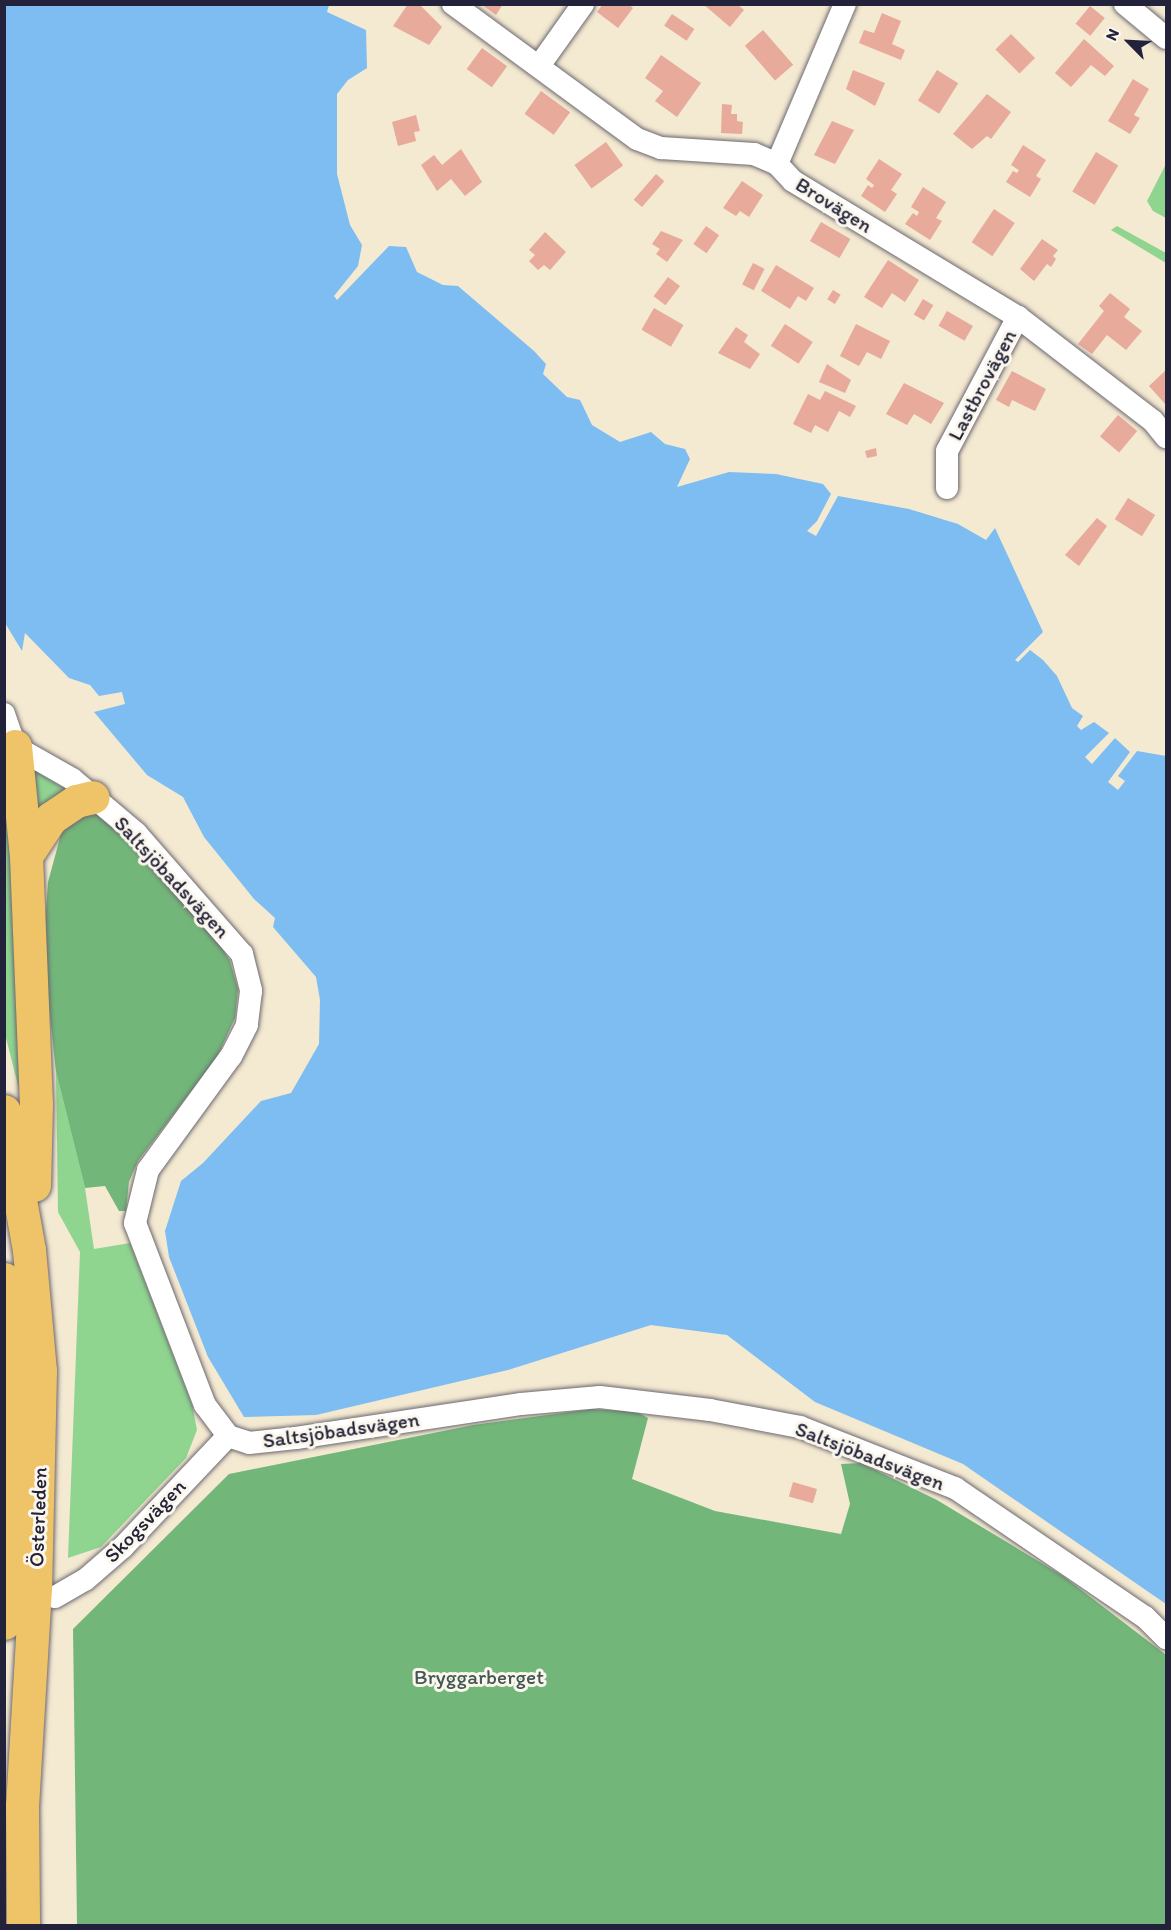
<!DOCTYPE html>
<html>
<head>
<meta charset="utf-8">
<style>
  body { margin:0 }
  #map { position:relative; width:1171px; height:1930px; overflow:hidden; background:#f4e9d1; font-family:Itim,sans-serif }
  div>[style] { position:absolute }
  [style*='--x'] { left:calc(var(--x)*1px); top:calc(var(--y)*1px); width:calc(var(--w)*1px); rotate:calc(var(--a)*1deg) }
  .green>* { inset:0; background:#8fd590 }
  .forest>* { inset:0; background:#73b67a }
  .water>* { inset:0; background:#7dbdf2 }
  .building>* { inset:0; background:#e7aa9b; transform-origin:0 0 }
  .roads { filter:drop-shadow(0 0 2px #6c6870) drop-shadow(0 0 2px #6c6870) }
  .minor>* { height:22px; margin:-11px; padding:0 11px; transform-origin:11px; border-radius:11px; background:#fff }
  .highway>* { height:33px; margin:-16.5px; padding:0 16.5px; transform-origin:16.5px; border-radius:16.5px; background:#efc469 }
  span { translate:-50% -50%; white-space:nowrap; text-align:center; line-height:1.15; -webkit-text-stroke:6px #fbf7ec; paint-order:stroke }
  .street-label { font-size:21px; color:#22223b }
  .park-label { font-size:21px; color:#435854 }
  .frame { position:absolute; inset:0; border:6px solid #22223b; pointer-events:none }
  .north { position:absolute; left:1099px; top:12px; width:60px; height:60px; -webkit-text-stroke:4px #fbf7ec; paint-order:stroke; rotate:294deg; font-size:16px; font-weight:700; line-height:24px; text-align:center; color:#22223b }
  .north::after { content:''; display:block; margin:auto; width:21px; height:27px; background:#22223b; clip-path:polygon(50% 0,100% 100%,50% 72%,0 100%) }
</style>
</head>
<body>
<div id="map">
  <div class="green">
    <i style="clip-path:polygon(1166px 164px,1166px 218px,1153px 211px,1147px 201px)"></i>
    <i style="clip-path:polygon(1117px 226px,1166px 253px,1166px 263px,1111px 230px)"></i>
    <i style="clip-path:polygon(30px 767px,73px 794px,33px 826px)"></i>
    <i style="clip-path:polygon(4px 769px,14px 872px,22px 1101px,5px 1034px)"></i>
    <i style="clip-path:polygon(56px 1072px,85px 1188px,94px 1249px,130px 1243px,192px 1404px,197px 1430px,186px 1458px,101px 1547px,68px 1558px,80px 1252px,58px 1212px)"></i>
  </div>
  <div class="forest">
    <i style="clip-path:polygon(89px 810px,103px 816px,139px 850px,212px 932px,230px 961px,238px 989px,235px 1018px,217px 1057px,138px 1161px,129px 1182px,126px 1211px,119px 1211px,105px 1186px,85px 1188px,56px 1072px,43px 952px,48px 882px,61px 834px,76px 814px)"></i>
    <i style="clip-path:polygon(592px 1409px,637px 1412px,648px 1418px,632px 1479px,715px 1511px,841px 1534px,850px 1504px,841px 1464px,861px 1463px,937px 1500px,1063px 1576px,1165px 1654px,1166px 1925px,77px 1925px,73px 1629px,229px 1474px,473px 1425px)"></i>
  </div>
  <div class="water">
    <i style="clip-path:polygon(5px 4px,329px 5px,327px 12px,366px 30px,367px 68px,348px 80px,337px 94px,337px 174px,350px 225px,362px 245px,358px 266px,334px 296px,337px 300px,389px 246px,406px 247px,417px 272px,443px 285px,458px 286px,534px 351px,546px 364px,543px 374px,567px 397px,580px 400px,592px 425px,620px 442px,651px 432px,665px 444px,685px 449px,690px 459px,677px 487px,729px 472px,776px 474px,823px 484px,831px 494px,817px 521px,807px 531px,816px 536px,838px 496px,909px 509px,958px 524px,986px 540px,995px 528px,1043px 632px,1015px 660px,1018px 662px,1030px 650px,1043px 660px,1057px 676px,1072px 708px,1083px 716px,1077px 726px,1081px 730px,1094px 722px,1109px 733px,1085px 757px,1092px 764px,1115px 738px,1130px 752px,1108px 782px,1118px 790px,1125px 781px,1118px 776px,1137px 751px,1166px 756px,1166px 1604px,963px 1464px,815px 1402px,727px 1335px,651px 1325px,508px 1370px,316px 1415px,244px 1417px,208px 1357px,169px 1257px,165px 1231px,181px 1181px,203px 1163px,261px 1101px,291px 1093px,319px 1044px,320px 1000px,316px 977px,273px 927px,275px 918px,254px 899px,204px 837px,183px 797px,147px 775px,94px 712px,125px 704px,122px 692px,99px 696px,90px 685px,69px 678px,25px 633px,22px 651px,5px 623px)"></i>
  </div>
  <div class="building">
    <i style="clip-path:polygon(408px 4px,419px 4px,442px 27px,429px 45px,393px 26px)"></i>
    <i style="clip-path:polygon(481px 4px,503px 4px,496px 15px)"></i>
    <i style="clip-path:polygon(603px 4px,628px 4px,633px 8px,618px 28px,597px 12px)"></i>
    <i style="clip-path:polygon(703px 4px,737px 4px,744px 10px,730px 27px)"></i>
    <i style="left:1090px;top:6px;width:19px;height:23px;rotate:39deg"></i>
    <i style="clip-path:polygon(882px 13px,901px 21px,892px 44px,905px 50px,901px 60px,859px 43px,864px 30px,874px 33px)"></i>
    <i style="left:672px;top:14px;width:27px;height:14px;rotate:34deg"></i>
    <i style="left:763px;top:30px;width:46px;height:24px;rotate:49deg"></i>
    <i style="left:1011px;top:34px;width:34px;height:22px;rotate:45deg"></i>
    <i style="clip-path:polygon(1084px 39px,1114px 66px,1105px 76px,1091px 65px,1071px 87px,1055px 73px)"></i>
    <i style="left:482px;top:48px;width:31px;height:26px;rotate:36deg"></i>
    <i style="clip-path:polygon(661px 55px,701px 83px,677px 117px,655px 101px,663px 91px,645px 78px)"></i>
    <i style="clip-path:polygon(853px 70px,885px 83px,875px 106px,846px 89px)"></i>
    <i style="left:937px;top:70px;width:25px;height:36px;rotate:32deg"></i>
    <i style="clip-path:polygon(1133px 79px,1149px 89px,1134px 115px,1140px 118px,1130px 134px,1108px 121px)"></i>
    <i style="left:541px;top:91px;width:36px;height:28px;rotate:36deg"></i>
    <i style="clip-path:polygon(987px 94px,1011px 112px,991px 139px,987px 136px,972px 149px,953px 134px)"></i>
    <i style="clip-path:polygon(722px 104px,732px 105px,731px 114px,737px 114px,737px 121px,743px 122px,742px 134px,721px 133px)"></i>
    <i style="clip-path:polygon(416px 115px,420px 131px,414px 132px,416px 141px,398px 146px,392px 122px)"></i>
    <i style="clip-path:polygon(832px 121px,854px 130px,835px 164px,814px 155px)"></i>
    <i style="left:606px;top:142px;width:29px;height:39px;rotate:54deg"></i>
    <i style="clip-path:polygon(1023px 145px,1046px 160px,1036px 176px,1041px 179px,1030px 197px,1006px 182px,1013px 171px,1017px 173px,1019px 170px,1011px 165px)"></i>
    <i style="clip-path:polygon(461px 149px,482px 182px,465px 196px,451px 179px,437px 191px,421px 165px,434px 155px,442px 165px)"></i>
    <i style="left:1096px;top:152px;width:26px;height:46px;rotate:31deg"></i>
    <i style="clip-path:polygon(879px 159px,902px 174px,891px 190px,897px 194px,885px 212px,861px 196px,868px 185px,872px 188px,874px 185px,866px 179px)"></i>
    <i style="left:656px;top:174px;width:11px;height:34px;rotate:41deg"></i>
    <i style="clip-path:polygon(742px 181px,763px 195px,749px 217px,740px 211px,736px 216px,723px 208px)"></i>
    <i style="clip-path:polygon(923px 187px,946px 202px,936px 218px,942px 221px,930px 240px,905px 224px,913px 213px,917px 216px,919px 212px,911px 207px)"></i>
    <i style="left:994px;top:209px;width:25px;height:40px;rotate:34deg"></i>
    <i style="left:821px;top:222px;width:34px;height:22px;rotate:30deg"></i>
    <i style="left:706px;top:226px;width:16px;height:22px;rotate:35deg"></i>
    <i style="clip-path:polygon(661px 231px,683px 240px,667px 262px,656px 254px,660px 249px,652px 244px)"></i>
    <i style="clip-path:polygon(545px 232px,566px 252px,550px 270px,544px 265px,538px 270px,529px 261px,535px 255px,529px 250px)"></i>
    <i style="clip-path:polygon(1042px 239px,1058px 250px,1053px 256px,1056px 259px,1051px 267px,1047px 264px,1034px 281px,1020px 269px)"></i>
    <i style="clip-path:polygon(888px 260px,919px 280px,905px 302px,892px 293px,882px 308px,864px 297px)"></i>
    <i style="left:753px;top:263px;width:13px;height:24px;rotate:27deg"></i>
    <i style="clip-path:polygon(776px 265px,814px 288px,806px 301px,798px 296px,790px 309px,761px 291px)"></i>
    <i style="left:668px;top:277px;width:15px;height:24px;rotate:37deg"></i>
    <i style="left:833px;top:290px;width:9px;height:11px;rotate:32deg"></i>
    <i style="clip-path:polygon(1110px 293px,1130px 309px,1124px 317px,1142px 331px,1126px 350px,1107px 335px,1092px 354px,1078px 344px,1104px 311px,1099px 306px)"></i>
    <i style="left:923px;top:299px;width:12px;height:18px;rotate:31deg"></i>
    <i style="left:654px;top:308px;width:34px;height:25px;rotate:30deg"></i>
    <i style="left:947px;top:311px;width:30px;height:17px;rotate:30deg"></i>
    <i style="left:785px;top:324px;width:33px;height:26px;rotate:33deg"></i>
    <i style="clip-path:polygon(856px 324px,890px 341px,881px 359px,867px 352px,859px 366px,840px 356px)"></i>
    <i style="clip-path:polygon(736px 327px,748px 335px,744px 342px,760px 354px,750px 369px,718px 353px)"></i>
    <i style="clip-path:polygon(827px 364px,851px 380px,845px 393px,819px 382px)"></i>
    <i style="clip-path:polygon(1166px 370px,1166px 405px,1149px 386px)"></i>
    <i style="clip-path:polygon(1012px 371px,1046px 389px,1035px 411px,1012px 400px,1009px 407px,996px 400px)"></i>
    <i style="clip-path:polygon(904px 383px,944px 403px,931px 424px,914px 414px,907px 425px,886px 414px)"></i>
    <i style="clip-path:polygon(825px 391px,856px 406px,850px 417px,839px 411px,828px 432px,815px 425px,811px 433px,793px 424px,808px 394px,820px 400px)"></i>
    <i style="left:1118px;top:415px;width:25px;height:28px;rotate:40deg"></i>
    <i style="clip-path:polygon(876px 448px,877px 456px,867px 458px,865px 451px)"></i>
    <i style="left:1128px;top:498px;width:32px;height:25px;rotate:32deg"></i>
    <i style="clip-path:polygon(1097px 518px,1107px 526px,1079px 566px,1065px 555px)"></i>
    <i style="left:793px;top:1482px;width:25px;height:15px;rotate:16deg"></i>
  </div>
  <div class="roads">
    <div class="minor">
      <i style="--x:453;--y:4;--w:228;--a:36.3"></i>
      <i style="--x:637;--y:139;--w:26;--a:21"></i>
      <i style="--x:661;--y:148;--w:93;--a:3.7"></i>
      <i style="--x:754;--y:154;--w:25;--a:23"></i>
      <i style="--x:777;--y:164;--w:23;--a:47"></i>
      <i style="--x:793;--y:181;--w:263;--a:31.2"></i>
      <i style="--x:1018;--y:317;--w:170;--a:37.6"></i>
      <i style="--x:1153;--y:421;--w:21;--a:51"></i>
      <i style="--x:1125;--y:4;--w:53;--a:39.7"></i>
      <i style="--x:539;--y:66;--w:76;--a:-54.6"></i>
      <i style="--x:777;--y:164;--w:174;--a:-67"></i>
      <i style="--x:947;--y:488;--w:37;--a:-90"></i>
      <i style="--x:947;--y:451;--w:152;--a:-62.1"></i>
      <i style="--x:4;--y:714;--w:34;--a:71"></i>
      <i style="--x:7;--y:742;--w:75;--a:29.6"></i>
      <i style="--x:72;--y:779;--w:84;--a:40.2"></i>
      <i style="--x:136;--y:833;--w:161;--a:48.8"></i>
      <i style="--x:242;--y:954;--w:38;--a:76"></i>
      <i style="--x:251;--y:991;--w:34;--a:97"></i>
      <i style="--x:247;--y:1025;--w:35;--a:117"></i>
      <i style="--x:231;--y:1056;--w:141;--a:126.1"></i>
      <i style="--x:148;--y:1170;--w:55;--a:103.8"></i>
      <i style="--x:135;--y:1223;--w:195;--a:69"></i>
      <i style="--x:205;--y:1405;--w:39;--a:53"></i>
      <i style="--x:228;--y:1436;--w:22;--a:18"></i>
      <i style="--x:249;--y:1443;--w:47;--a:-6.1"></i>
      <i style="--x:296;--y:1438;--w:228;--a:-8.6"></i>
      <i style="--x:521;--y:1404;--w:79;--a:-5.1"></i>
      <i style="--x:600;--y:1397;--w:111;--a:6.7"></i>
      <i style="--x:710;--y:1410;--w:92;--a:10.7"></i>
      <i style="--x:800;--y:1427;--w:167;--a:21.5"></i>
      <i style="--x:955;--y:1488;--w:230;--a:34.2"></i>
      <i style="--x:1145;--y:1617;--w:30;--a:45"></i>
      <i style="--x:55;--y:1597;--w:34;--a:-30"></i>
      <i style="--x:85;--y:1580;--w:50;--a:-41"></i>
      <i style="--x:123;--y:1547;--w:153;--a:-46.6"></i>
    </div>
    <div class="highway">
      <i style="--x:15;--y:746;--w:111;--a:84.3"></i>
      <i style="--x:26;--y:856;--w:248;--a:87.7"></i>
      <i style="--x:36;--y:1104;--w:81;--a:91.4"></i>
      <i style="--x:26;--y:856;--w:45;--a:-56.7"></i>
      <i style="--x:51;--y:818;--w:30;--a:-34"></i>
      <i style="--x:76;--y:801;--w:17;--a:-13"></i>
      <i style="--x:4;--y:1111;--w:141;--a:79.8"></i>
      <i style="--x:29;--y:1250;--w:121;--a:84.8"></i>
      <i style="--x:40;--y:1371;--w:217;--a:91.3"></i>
      <i style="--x:35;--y:1588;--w:217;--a:93.4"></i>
      <i style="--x:22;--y:1805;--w:121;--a:89.5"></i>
      <i style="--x:4;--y:1279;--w:93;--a:85.1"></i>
      <i style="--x:12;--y:1372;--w:251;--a:91.8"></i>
    </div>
  </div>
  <div class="street-label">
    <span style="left:834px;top:205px;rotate:32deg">Brovägen</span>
    <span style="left:982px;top:385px;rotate:-62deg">Lastbrovägen</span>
    <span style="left:172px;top:877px;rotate:47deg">Saltsjöbadsvägen</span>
    <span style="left:341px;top:1430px;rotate:-8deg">Saltsjöbadsvägen</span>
    <span style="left:870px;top:1456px;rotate:21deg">Saltsjöbadsvägen</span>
    <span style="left:38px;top:1517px;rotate:-88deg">Österleden</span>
    <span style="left:145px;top:1521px;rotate:-46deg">Skogsvägen</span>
  </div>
  <div class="park-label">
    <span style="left:479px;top:1677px">Bryggarberget</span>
  </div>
  <div class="frame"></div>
  <div class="north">N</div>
</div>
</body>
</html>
